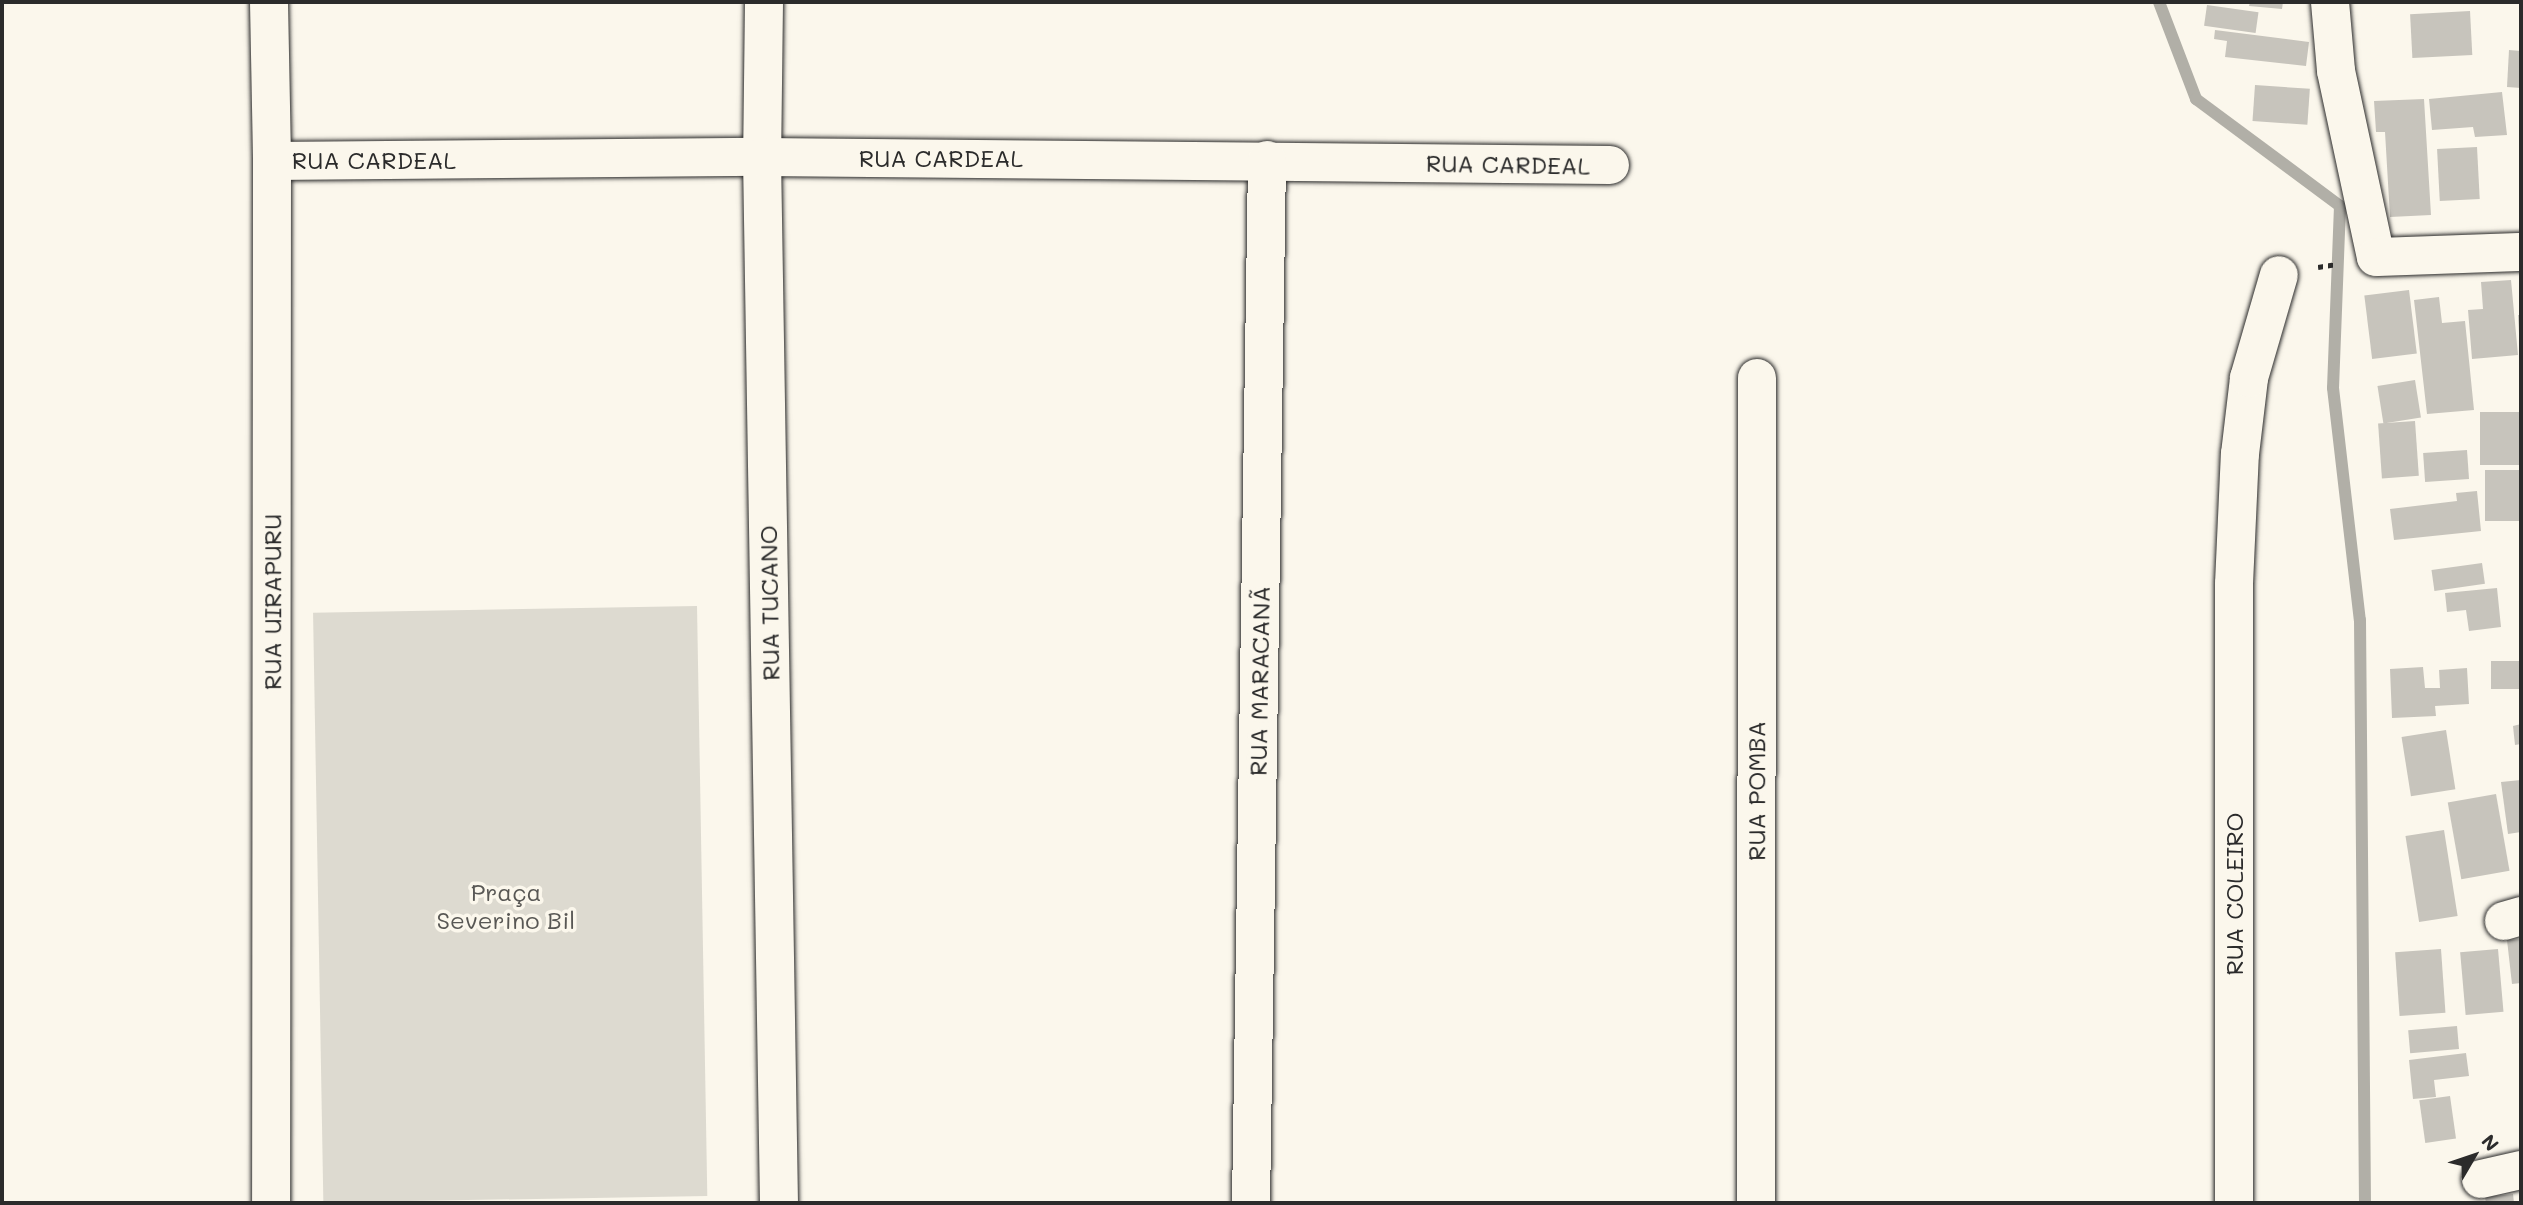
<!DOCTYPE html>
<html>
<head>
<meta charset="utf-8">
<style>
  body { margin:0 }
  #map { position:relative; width:2523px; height:1205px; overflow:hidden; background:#fbf7ec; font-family:Mali,sans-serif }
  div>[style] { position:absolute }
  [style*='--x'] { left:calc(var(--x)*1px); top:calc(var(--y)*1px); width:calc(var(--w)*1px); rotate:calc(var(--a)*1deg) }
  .green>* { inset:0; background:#dddad0; transform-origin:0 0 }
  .stream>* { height:12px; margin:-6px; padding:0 6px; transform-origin:6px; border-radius:6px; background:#b1afa7 }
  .building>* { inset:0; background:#c7c4bc; transform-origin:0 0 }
  .path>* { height:4.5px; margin-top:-2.25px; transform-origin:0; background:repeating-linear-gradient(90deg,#2b2b2b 0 5px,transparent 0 10px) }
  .roads { filter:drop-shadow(0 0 2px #2b2b2b) drop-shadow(0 0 2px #2b2b2b) }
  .minor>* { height:38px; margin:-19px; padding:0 19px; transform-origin:19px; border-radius:19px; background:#fbf7ec }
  span { translate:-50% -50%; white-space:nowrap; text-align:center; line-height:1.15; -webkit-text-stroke:7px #fbf7ec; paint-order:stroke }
  .street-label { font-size:24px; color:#2b2b2b }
  .park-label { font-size:24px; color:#585754 }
  .frame { position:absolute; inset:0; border:4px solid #2b2b2b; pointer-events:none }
  .north { position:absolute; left:2439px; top:1121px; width:70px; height:70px; -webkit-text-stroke:5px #fbf7ec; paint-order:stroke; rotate:51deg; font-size:19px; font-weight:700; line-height:28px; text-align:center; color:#2b2b2b }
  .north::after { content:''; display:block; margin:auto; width:24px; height:32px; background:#2b2b2b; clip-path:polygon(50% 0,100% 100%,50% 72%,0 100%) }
</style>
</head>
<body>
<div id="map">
  <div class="green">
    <i style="left:697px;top:606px;width:590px;height:384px;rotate:89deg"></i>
  </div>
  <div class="stream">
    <i style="--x:2159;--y:2;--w:104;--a:69.1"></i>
    <i style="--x:2196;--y:99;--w:179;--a:36.6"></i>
    <i style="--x:2340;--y:206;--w:182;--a:92.2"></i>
    <i style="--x:2333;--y:388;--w:234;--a:83.4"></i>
    <i style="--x:2360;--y:620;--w:583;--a:89.51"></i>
  </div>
  <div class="building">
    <i style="clip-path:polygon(2250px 2px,2283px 2px,2282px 9px,2249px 6px)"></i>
    <i style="left:2207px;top:5px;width:52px;height:21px;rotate:8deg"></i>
    <i style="left:2470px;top:11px;width:44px;height:60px;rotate:87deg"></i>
    <i style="clip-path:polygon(2215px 30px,2309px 42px,2306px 66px,2225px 57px,2227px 41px,2214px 39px)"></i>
    <i style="clip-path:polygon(2509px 50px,2521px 51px,2521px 88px,2507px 87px)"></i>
    <i style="left:2255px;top:85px;width:55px;height:36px;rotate:4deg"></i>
    <i style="clip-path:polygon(2502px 92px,2507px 135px,2475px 137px,2473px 127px,2432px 130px,2429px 99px)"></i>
    <i style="clip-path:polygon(2424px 99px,2431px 215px,2390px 217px,2385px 132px,2376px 132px,2374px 101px)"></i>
    <i style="left:2477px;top:147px;width:52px;height:40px;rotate:87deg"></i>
    <i style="clip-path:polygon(2511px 280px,2518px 355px,2472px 359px,2468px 310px,2483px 309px,2481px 282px)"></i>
    <i style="left:2409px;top:290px;width:64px;height:45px;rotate:83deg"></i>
    <i style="clip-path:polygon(2439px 297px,2442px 323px,2465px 321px,2474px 410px,2427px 414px,2414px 300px)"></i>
    <i style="clip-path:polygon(2518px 315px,2521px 315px,2521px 333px,2519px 333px)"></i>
    <i style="left:2415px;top:380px;width:38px;height:38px;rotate:81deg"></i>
    <i style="left:2521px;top:412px;width:53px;height:41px;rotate:90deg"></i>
    <i style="left:2415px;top:421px;width:55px;height:37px;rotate:86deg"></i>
    <i style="left:2467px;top:450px;width:29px;height:44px;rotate:86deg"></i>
    <i style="left:2521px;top:470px;width:51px;height:36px;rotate:90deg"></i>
    <i style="clip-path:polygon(2477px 491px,2481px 531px,2394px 540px,2390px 509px,2457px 501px,2456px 493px)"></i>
    <i style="left:2482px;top:563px;width:21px;height:51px;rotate:82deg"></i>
    <i style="clip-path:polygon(2497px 588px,2501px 627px,2469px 631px,2466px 610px,2447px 612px,2445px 593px)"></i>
    <i style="left:2521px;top:661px;width:28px;height:30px;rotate:90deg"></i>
    <i style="clip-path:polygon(2423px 667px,2425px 688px,2440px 688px,2439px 670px,2467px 668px,2469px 704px,2435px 706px,2436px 716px,2392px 718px,2390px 669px)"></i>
    <i style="clip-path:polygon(2521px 724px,2521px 744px,2515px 745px,2513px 726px)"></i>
    <i style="left:2446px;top:730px;width:60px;height:45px;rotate:81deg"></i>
    <i style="clip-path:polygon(2521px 780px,2521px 832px,2508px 834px,2501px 782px)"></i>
    <i style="left:2496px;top:794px;width:78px;height:49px;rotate:80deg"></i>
    <i style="left:2444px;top:830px;width:87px;height:39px;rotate:81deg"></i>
    <i style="clip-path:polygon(2521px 939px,2521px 983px,2512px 984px,2507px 940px)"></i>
    <i style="left:2441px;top:949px;width:64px;height:46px;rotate:86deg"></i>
    <i style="left:2498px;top:949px;width:63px;height:38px;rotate:85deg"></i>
    <i style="left:2457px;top:1026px;width:23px;height:49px;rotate:85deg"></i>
    <i style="clip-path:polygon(2466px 1053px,2469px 1076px,2434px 1080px,2436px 1097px,2413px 1099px,2409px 1060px)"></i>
    <i style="left:2450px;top:1096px;width:43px;height:31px;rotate:82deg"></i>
    <i style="clip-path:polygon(2513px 1194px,2514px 1203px,2486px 1203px,2485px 1197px)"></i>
  </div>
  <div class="path">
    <i style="--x:2318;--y:267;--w:19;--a:-9"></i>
  </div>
  <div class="roads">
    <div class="minor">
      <i style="--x:269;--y:2;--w:159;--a:88.9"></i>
      <i style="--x:272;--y:161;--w:1042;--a:90.05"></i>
      <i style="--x:764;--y:2;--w:155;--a:90.7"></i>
      <i style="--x:762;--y:157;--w:1046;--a:89.07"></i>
      <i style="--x:2330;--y:2;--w:69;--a:85"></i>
      <i style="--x:2336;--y:71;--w:190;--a:77.9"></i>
      <i style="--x:2376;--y:257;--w:145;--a:-2"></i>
      <i style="--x:272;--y:161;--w:490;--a:-0.5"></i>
      <i style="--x:762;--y:157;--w:848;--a:0.54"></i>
      <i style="--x:2504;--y:921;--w:18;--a:-16"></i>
      <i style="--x:2481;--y:1179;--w:41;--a:-12.7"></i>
      <i style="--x:1251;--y:1203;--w:1043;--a:-89.12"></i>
      <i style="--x:1756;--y:1203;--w:825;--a:-89.93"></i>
      <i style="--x:2234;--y:1203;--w:619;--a:-90"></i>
      <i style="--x:2234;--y:584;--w:130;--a:-87.4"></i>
      <i style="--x:2240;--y:454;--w:77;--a:-83.2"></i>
      <i style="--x:2249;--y:378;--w:107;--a:-73.8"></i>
    </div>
  </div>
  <div class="street-label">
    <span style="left:941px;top:158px">RUA CARDEAL</span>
    <span style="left:374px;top:160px">RUA CARDEAL</span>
    <span style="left:1508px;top:164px;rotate:1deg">RUA CARDEAL</span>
    <span style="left:272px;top:602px;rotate:-90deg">RUA UIRAPURU</span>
    <span style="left:769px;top:603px;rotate:-91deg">RUA TUCANO</span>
    <span style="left:1259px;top:681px;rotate:-89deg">RUA MARACANÃ</span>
    <span style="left:1756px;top:791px;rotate:-90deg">RUA POMBA</span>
    <span style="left:2234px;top:894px;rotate:-90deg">RUA COLEIRO</span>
  </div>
  <div class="park-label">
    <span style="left:506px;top:906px">Praça<br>Severino Bil</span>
  </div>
  <div class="frame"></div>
  <div class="north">N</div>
</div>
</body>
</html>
